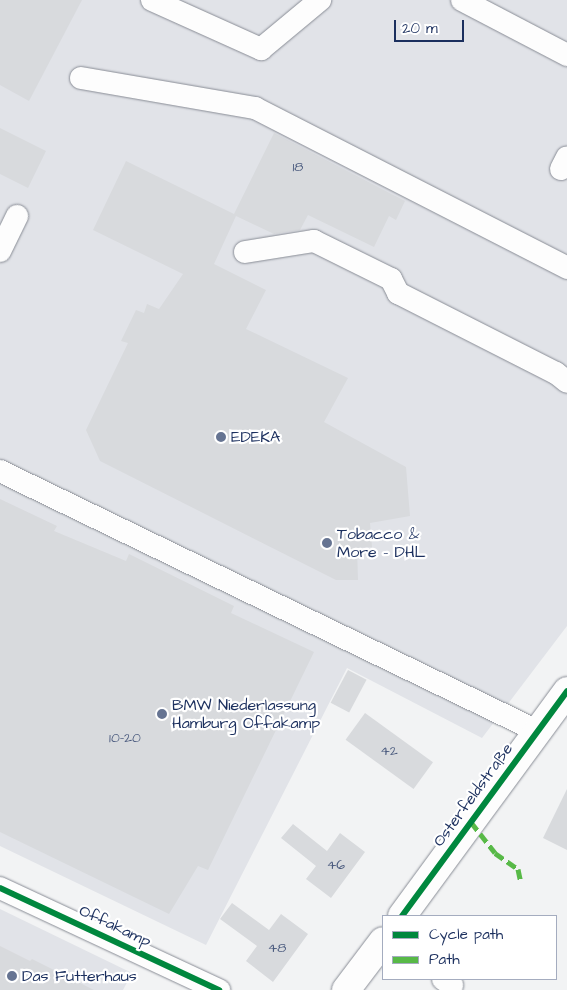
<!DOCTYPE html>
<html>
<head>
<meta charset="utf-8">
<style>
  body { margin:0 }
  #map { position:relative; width:567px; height:990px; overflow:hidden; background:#f2f3f4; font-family:"Architects Daughter",sans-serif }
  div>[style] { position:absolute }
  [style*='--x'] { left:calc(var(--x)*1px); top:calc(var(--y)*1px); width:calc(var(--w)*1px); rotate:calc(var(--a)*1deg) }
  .built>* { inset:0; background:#e1e3e8 }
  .building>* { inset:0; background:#d8dadd; transform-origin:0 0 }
  .roads { filter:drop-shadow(0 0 1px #888c95) drop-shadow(0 0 1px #888c95) }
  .minor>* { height:22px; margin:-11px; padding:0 11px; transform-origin:11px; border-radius:11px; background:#fdfdfd }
  .major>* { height:28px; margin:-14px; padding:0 14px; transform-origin:14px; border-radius:14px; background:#fdfdfd }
  .quiet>* { height:5px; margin-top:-2.5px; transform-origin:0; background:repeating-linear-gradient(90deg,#58b947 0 10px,transparent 0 15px) }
  .cycleway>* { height:6px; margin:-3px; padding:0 3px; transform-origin:3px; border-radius:3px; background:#00873e }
  .dots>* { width:14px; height:14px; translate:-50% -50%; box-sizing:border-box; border:2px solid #fff; border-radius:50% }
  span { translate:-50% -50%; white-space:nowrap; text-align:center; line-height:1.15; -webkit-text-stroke:4.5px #fff; paint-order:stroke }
  .number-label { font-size:14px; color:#4a5a7e }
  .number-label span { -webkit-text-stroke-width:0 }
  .poi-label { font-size:16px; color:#1b2f5e }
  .left { translate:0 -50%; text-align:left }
  .street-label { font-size:16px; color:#1b2f5e }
  .legend { position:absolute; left:382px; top:915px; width:175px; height:65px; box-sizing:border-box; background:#fff; border:1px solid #a4acbf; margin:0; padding:6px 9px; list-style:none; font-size:15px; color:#1b2f5e }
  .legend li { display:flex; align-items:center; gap:10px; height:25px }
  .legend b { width:25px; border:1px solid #a4acbf }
  .scale { position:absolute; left:394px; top:20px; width:70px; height:22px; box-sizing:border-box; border:2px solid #1b2f5e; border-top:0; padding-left:6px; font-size:15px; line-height:18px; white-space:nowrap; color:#1b2f5e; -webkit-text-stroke:4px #fff; paint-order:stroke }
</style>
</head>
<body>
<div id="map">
  <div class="built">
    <i style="clip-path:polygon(0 0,567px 0,567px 626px,482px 738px,347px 668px,206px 945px,0 846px)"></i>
    <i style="clip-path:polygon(0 909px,132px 973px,123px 990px,0 990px)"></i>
  </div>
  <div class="building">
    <i style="clip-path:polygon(0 0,82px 0,29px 101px,0 85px)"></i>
    <i style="clip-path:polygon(0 128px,46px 151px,28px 188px,0 174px)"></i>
    <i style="clip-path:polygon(274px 133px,405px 201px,396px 220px,389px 216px,374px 247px,308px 215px,300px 230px,274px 234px,236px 216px,214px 264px,266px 290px,246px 329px,348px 378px,324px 422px,406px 467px,410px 516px,370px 523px,372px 547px,357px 548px,358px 580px,336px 580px,100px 461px,86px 430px,128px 343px,121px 341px,136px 310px,144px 313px,147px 304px,159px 309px,183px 274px,93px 230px,126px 161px,234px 214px)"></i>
    <i style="clip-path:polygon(0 499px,57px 526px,54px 531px,126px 561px,129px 554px,234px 606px,231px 613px,314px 652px,208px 870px,198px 866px,169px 914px,0 832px)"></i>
    <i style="left:348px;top:670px;width:21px;height:37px;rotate:28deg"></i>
    <i style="left:365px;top:713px;width:84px;height:33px;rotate:36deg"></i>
    <i style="clip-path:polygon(567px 789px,567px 850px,543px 838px)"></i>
    <i style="clip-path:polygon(293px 824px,327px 851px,340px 833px,365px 852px,331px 898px,306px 879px,316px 866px,281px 838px)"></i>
    <i style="clip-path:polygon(232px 903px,269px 930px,281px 914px,308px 934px,273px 982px,246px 961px,257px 946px,220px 919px)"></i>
    <i style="clip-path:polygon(0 946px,30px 961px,32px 959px,94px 990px,0 990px)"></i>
  </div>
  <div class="roads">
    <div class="minor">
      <i style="--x:152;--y:0;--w:120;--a:24.2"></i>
      <i style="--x:261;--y:49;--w:77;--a:-39.7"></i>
      <i style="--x:462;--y:0;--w:119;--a:27.6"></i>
      <i style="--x:81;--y:78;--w:177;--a:9.8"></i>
      <i style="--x:255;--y:108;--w:351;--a:27.1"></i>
      <i style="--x:561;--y:169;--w:13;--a:-63"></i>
      <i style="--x:0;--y:251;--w:39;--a:-64"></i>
      <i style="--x:245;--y:252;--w:70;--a:-9.1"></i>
      <i style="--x:314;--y:241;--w:86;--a:26.3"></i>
      <i style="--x:391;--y:279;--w:16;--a:63"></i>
      <i style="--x:398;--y:293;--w:177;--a:26.9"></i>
      <i style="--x:556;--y:373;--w:14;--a:39"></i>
      <i style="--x:0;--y:471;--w:597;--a:25.83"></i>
      <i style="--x:0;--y:888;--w:242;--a:25"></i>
      <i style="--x:443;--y:979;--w:11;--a:34"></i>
    </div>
    <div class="major">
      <i style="--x:402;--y:916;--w:279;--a:-53.7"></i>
      <i style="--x:346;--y:990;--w:61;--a:-52.9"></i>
    </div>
  </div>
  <div class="quiet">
    <i style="--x:471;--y:822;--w:39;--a:52"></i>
    <i style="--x:495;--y:853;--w:28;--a:35"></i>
    <i style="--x:518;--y:869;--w:14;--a:78"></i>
  </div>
  <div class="cycleway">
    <i style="--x:0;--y:888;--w:242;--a:25"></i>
    <i style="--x:402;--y:916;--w:279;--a:-53.7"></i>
  </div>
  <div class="dots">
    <i style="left:221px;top:437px;background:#667492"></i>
    <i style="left:327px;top:543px;background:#667492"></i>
    <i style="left:162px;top:714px;background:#667492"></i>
    <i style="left:12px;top:976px;background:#667492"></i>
  </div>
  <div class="number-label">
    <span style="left:298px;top:167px">18</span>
    <span style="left:125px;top:738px">10-20</span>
    <span style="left:389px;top:751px">42</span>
    <span style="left:336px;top:865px">46</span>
    <span style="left:277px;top:948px">48</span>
  </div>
  <div class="poi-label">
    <span class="left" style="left:231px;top:437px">EDEKA</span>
    <span class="left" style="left:337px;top:543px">Tobacco &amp;<br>More - DHL</span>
    <span class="left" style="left:172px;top:714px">BMW Niederlassung<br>Hamburg Offakamp</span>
    <span class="left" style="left:22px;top:976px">Das Futterhaus</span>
  </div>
  <div class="street-label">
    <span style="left:473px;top:795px;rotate:-54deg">Osterfeldstraße</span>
    <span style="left:115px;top:926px;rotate:25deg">Offakamp</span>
  </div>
  <ul class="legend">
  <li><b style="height:6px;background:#00873e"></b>Cycle path</li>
  <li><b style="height:6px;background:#58b947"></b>Path</li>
  </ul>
  <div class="scale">20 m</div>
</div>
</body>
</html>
